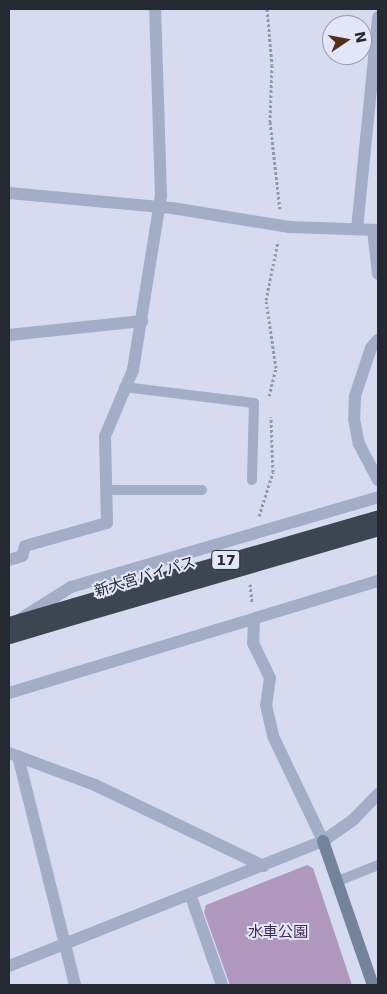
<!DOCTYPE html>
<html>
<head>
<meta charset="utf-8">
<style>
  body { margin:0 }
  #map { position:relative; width:387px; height:994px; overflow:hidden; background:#d6dbf0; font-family:"DejaVu Sans","Noto Sans JP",sans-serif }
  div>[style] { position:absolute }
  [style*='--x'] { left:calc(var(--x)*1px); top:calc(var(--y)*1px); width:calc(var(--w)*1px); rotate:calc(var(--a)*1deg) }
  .green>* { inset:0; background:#af97be }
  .path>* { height:3px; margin-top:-1.5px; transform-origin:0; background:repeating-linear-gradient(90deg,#8d98b3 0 2.5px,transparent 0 5px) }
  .lane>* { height:10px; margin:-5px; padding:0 5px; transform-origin:5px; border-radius:5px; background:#a3adc7 }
  .street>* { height:12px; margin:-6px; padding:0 6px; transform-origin:6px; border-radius:6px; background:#a3adc7 }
  .secondary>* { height:12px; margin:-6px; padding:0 6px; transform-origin:6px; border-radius:6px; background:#74829b }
  .highway>* { height:15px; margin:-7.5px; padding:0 7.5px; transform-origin:7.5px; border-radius:7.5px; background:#3c4653 }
  .street-bridge>* { height:12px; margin:-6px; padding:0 6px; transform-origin:6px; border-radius:6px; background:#a3adc7 }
  .highway-bridge>* { height:15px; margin:-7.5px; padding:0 7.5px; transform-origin:7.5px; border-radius:7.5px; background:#3c4653 }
  span { translate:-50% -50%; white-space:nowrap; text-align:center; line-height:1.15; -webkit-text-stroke:4px #e2e6f8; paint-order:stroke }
  .shield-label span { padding:1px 4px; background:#e2e6f8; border:1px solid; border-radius:4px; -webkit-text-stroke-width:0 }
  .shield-label { font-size:14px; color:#252a32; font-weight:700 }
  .street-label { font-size:15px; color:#252a32 }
  .park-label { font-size:15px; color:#422950 }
  .frame { position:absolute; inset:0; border:10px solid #252a32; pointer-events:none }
  .north { position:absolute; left:322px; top:15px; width:50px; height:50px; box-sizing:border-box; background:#e2e6f8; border:1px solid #969ba9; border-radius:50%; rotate:78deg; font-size:14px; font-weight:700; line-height:20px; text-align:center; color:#252a32 }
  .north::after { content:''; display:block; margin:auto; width:18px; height:22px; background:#532e1b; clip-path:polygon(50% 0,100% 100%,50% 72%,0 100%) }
</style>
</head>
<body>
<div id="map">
  <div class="green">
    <i style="clip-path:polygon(307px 865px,313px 868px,352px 985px,230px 985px,204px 912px,206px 905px)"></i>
  </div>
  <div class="path">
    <i style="--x:267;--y:9;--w:56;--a:84.9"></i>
    <i style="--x:272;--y:65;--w:57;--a:92"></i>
    <i style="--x:270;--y:122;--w:89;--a:83.5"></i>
    <i style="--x:269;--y:396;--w:29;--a:-76"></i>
    <i style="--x:276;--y:368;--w:69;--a:-98.4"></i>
    <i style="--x:266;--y:300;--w:60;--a:-78.5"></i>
    <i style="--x:259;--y:516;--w:46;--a:-72.3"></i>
    <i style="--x:273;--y:472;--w:55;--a:-92.1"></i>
    <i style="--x:250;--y:584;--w:18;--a:84"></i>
  </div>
  <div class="lane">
    <i style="--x:124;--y:387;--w:131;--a:7"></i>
    <i style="--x:254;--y:403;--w:77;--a:91.5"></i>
    <i style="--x:107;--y:490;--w:95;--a:0"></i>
    <i style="--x:338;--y:881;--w:43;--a:-21.8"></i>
  </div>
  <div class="street">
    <i style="--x:9;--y:193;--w:164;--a:5.3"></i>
    <i style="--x:172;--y:208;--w:119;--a:9.2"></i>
    <i style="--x:289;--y:227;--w:89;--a:1.9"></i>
    <i style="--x:357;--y:229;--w:213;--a:-84.3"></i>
    <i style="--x:373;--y:230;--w:44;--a:83.5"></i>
    <i style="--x:9;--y:335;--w:134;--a:-6"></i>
    <i style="--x:378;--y:340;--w:11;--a:131"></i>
    <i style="--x:371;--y:348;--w:51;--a:108.4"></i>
    <i style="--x:355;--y:396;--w:23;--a:92"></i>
    <i style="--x:354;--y:419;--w:25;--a:79"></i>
    <i style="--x:359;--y:444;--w:41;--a:62.2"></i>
    <i style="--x:9;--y:560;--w:14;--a:-17"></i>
    <i style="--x:22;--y:556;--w:10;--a:-73"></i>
    <i style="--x:25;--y:546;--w:85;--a:-15.7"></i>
    <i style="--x:107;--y:523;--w:87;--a:-91.3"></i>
    <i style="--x:105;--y:436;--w:72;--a:-67"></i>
    <i style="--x:133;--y:370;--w:176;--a:-80.9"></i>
    <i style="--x:161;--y:196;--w:187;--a:-91.8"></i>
    <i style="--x:20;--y:619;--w:60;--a:-32.1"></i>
    <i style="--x:254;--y:620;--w:23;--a:92"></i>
    <i style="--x:253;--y:643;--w:39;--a:64"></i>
    <i style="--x:270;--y:678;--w:27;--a:98"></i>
    <i style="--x:266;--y:705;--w:32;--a:77"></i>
    <i style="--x:273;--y:736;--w:116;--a:64.5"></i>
    <i style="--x:9;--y:693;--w:386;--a:-16.9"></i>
    <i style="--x:9;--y:753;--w:92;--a:20.4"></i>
    <i style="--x:95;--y:785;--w:187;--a:25.7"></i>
    <i style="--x:18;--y:756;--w:236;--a:76"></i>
    <i style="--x:190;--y:894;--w:96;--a:70.6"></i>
    <i style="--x:9;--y:966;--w:338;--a:-21.7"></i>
    <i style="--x:323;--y:841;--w:37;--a:-35"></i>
    <i style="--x:353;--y:820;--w:36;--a:-46"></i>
  </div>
  <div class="secondary">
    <i style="--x:323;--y:841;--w:152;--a:70.9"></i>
  </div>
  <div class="highway">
    <i style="--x:9;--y:624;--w:68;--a:-16.3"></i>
    <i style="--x:9;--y:636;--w:70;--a:-16.6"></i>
  </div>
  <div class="street-bridge">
    <i style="--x:71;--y:587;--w:320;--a:-16.3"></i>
  </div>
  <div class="highway-bridge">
    <i style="--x:74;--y:605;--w:316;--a:-16.1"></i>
    <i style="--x:76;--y:616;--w:315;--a:-16.2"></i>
  </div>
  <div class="shield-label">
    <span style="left:226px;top:560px">17</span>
  </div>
  <div class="street-label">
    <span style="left:145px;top:577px;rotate:-17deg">新大宮バイパス</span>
  </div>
  <div class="park-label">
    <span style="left:278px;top:933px">水車公園</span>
  </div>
  <div class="frame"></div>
  <div class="north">N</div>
</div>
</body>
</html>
